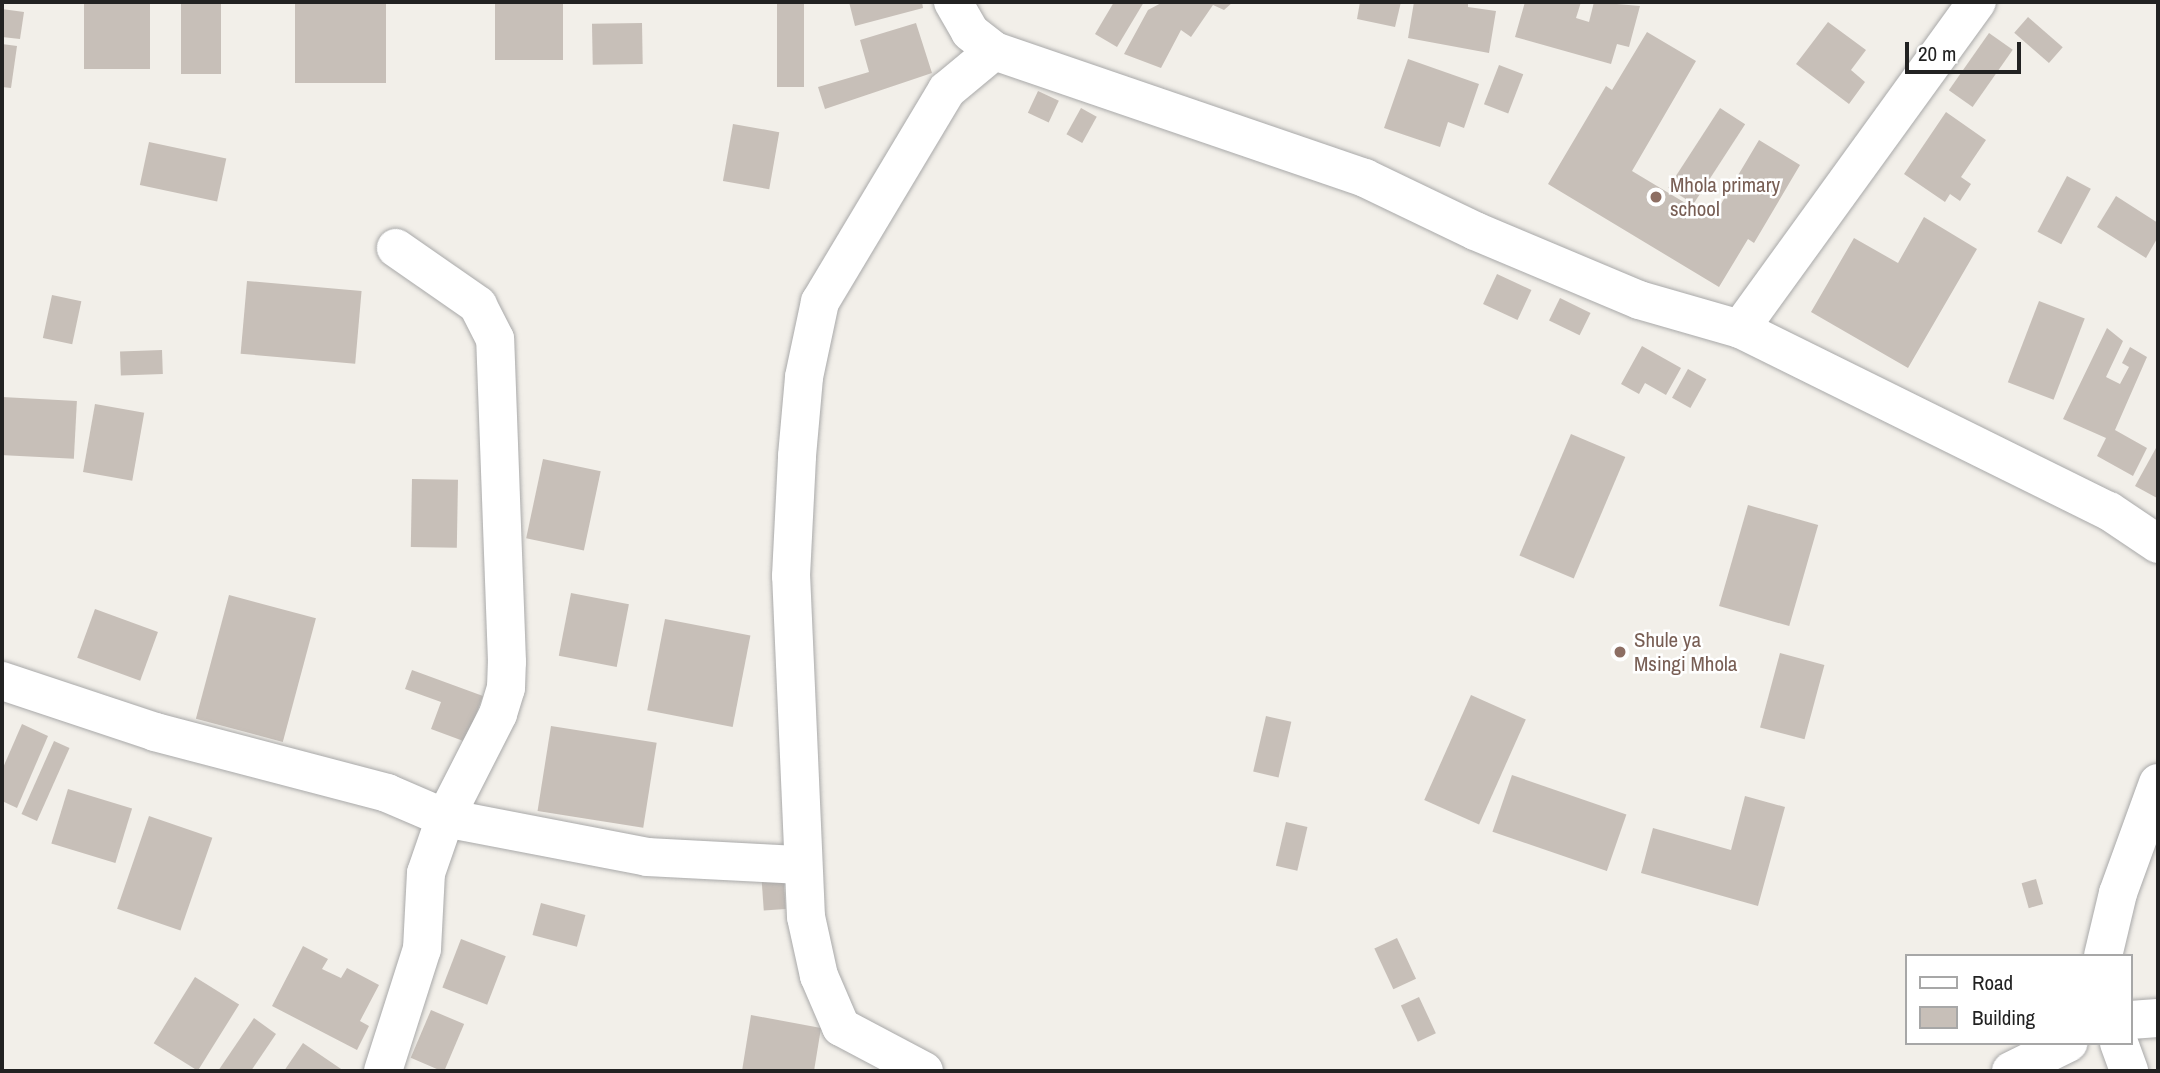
<!DOCTYPE html>
<html>
<head>
<meta charset="utf-8">
<style>
  body { margin:0 }
  #map { position:relative; width:2160px; height:1073px; overflow:hidden; background:#f2efe9; font-family:"Archivo Narrow",sans-serif }
  div>[style] { position:absolute }
  [style*='--x'] { left:calc(var(--x)*1px); top:calc(var(--y)*1px); width:calc(var(--w)*1px); rotate:calc(var(--a)*1deg) }
  .building>* { inset:0; background:#c7bfb8; transform-origin:0 0 }
  .roads { filter:drop-shadow(0 0 2px #a9a9a9) drop-shadow(0 0 2px #a9a9a9) }
  .minor>* { height:38px; margin:-19px; padding:0 19px; transform-origin:19px; border-radius:19px; background:#fff }
  .dots>* { width:19px; height:19px; translate:-50% -50%; box-sizing:border-box; border:4px solid #fff; border-radius:50% }
  span { translate:-50% -50%; white-space:nowrap; text-align:center; line-height:1.15; -webkit-text-stroke:5px #fff; paint-order:stroke }
  .education-label { font-size:21px; color:#785e54 }
  .left { translate:0 -50%; text-align:left }
  .frame { position:absolute; inset:0; border:4px solid #222; pointer-events:none }
  .legend { position:absolute; left:1905px; top:954px; width:228px; height:91px; box-sizing:border-box; background:#fff; border:2px solid #a7a7a7; margin:0; padding:9px 12px; list-style:none; font-size:21px; color:#222 }
  .legend li { display:flex; align-items:center; gap:14px; height:35px }
  .legend b { width:35px; border:2px solid #a7a7a7 }
  .scale { position:absolute; left:1905px; top:42px; width:116px; height:32px; box-sizing:border-box; border:4px solid #222; border-top:0; padding-left:9px; font-size:21px; line-height:24px; white-space:nowrap; color:#222; -webkit-text-stroke:5px #fff; paint-order:stroke }
</style>
</head>
<body>
<div id="map">
  <div class="building">
    <i style="left:84px;top:2px;width:66px;height:67px"></i>
    <i style="left:181px;top:2px;width:40px;height:72px"></i>
    <i style="left:295px;top:2px;width:91px;height:81px"></i>
    <i style="left:495px;top:2px;width:68px;height:58px"></i>
    <i style="left:777px;top:2px;width:27px;height:85px"></i>
    <i style="clip-path:polygon(849px 2px,922px 2px,923px 8px,855px 26px)"></i>
    <i style="clip-path:polygon(1114px 2px,1144px 2px,1117px 47px,1095px 34px)"></i>
    <i style="clip-path:polygon(1163px 2px,1233px 2px,1224px 10px,1213px 5px,1191px 37px,1181px 30px,1161px 68px,1124px 54px,1148px 10px)"></i>
    <i style="clip-path:polygon(1360px 2px,1401px 2px,1395px 27px,1357px 19px)"></i>
    <i style="clip-path:polygon(1414px 2px,1468px 2px,1468px 7px,1496px 11px,1489px 53px,1408px 38px)"></i>
    <i style="clip-path:polygon(1525px 2px,1581px 2px,1576px 18px,1589px 22px,1594px 2px,1640px 6px,1629px 47px,1617px 44px,1611px 64px,1515px 37px)"></i>
    <i style="clip-path:polygon(2px 9px,24px 12px,20px 39px,2px 37px)"></i>
    <i style="left:2028px;top:17px;width:46px;height:21px;rotate:41deg"></i>
    <i style="clip-path:polygon(1828px 22px,1866px 50px,1851px 70px,1865px 82px,1849px 104px,1796px 64px)"></i>
    <i style="left:642px;top:23px;width:41px;height:50px;rotate:89deg"></i>
    <i style="clip-path:polygon(916px 23px,932px 73px,825px 109px,818px 87px,869px 72px,860px 40px)"></i>
    <i style="clip-path:polygon(1647px 32px,1696px 61px,1632px 171px,1712px 219px,1759px 140px,1800px 165px,1754px 243px,1748px 239px,1719px 287px,1548px 184px,1606px 86px,1612px 90px)"></i>
    <i style="left:1989px;top:33px;width:29px;height:70px;rotate:35deg"></i>
    <i style="clip-path:polygon(2px 44px,17px 46px,11px 88px,2px 87px)"></i>
    <i style="clip-path:polygon(1408px 59px,1479px 84px,1464px 128px,1448px 122px,1440px 147px,1384px 128px)"></i>
    <i style="left:1499px;top:65px;width:26px;height:42px;rotate:21deg"></i>
    <i style="left:1038px;top:91px;width:23px;height:24px;rotate:25deg"></i>
    <i style="left:1081px;top:108px;width:18px;height:30px;rotate:29deg"></i>
    <i style="left:1720px;top:108px;width:30px;height:95px;rotate:33deg"></i>
    <i style="clip-path:polygon(1946px 112px,1986px 140px,1961px 177px,1971px 184px,1960px 201px,1950px 194px,1945px 202px,1904px 174px)"></i>
    <i style="left:733px;top:124px;width:47px;height:58px;rotate:10deg"></i>
    <i style="left:149px;top:142px;width:79px;height:44px;rotate:12deg"></i>
    <i style="left:2067px;top:176px;width:27px;height:63px;rotate:28deg"></i>
    <i style="clip-path:polygon(2116px 196px,2158px 223px,2158px 237px,2146px 258px,2097px 227px)"></i>
    <i style="clip-path:polygon(1924px 217px,1977px 249px,1908px 368px,1811px 312px,1854px 238px,1898px 263px)"></i>
    <i style="left:1497px;top:274px;width:38px;height:33px;rotate:25deg"></i>
    <i style="left:247px;top:281px;width:115px;height:73px;rotate:5deg"></i>
    <i style="left:52px;top:295px;width:30px;height:44px;rotate:12deg"></i>
    <i style="left:1560px;top:298px;width:34px;height:25px;rotate:26deg"></i>
    <i style="left:2039px;top:301px;width:49px;height:87px;rotate:21deg"></i>
    <i style="clip-path:polygon(2107px 328px,2123px 341px,2106px 377px,2120px 384px,2129px 367px,2122px 363px,2130px 347px,2147px 357px,2115px 430px,2147px 448px,2133px 476px,2097px 456px,2106px 438px,2063px 419px)"></i>
    <i style="clip-path:polygon(1642px 346px,1681px 368px,1666px 395px,1645px 383px,1639px 394px,1621px 384px)"></i>
    <i style="left:162px;top:350px;width:24px;height:42px;rotate:88deg"></i>
    <i style="left:1688px;top:369px;width:21px;height:33px;rotate:29deg"></i>
    <i style="left:2px;top:397px;width:75px;height:58px;rotate:3deg"></i>
    <i style="left:95px;top:404px;width:50px;height:69px;rotate:10deg"></i>
    <i style="left:1571px;top:434px;width:59px;height:132px;rotate:23deg"></i>
    <i style="clip-path:polygon(2156px 448px,2158px 450px,2157px 498px,2135px 486px)"></i>
    <i style="left:543px;top:459px;width:59px;height:81px;rotate:12deg"></i>
    <i style="left:412px;top:479px;width:46px;height:68px;rotate:1deg"></i>
    <i style="left:1748px;top:505px;width:73px;height:105px;rotate:16deg"></i>
    <i style="left:571px;top:593px;width:59px;height:64px;rotate:11deg"></i>
    <i style="left:229px;top:595px;width:90px;height:128px;rotate:15deg"></i>
    <i style="left:95px;top:609px;width:67px;height:52px;rotate:20deg"></i>
    <i style="left:665px;top:619px;width:87px;height:93px;rotate:11deg"></i>
    <i style="left:1780px;top:653px;width:46px;height:77px;rotate:15deg"></i>
    <i style="clip-path:polygon(412px 670px,483px 696px,466px 742px,431px 729px,441px 702px,405px 689px)"></i>
    <i style="left:1471px;top:695px;width:60px;height:115px;rotate:24deg"></i>
    <i style="left:1266px;top:716px;width:26px;height:57px;rotate:13deg"></i>
    <i style="clip-path:polygon(22px 724px,48px 736px,17px 808px,2px 801px,2px 770px)"></i>
    <i style="left:551px;top:726px;width:107px;height:86px;rotate:9deg"></i>
    <i style="left:54px;top:741px;width:17px;height:80px;rotate:24deg"></i>
    <i style="left:1512px;top:775px;width:121px;height:60px;rotate:19deg"></i>
    <i style="left:68px;top:789px;width:67px;height:57px;rotate:17deg"></i>
    <i style="clip-path:polygon(1745px 796px,1785px 807px,1758px 906px,1641px 873px,1653px 828px,1731px 850px)"></i>
    <i style="left:149px;top:816px;width:67px;height:98px;rotate:19deg"></i>
    <i style="left:1286px;top:822px;width:22px;height:45px;rotate:13deg"></i>
    <i style="left:783px;top:870px;width:39px;height:22px;rotate:86deg"></i>
    <i style="left:2036px;top:879px;width:26px;height:15px;rotate:74deg"></i>
    <i style="left:541px;top:903px;width:46px;height:33px;rotate:15deg"></i>
    <i style="left:1397px;top:938px;width:45px;height:25px;rotate:65deg"></i>
    <i style="left:461px;top:939px;width:48px;height:52px;rotate:21deg"></i>
    <i style="clip-path:polygon(303px 946px,328px 959px,322px 969px,341px 978px,347px 968px,379px 985px,360px 1021px,369px 1026px,357px 1050px,272px 1006px)"></i>
    <i style="left:195px;top:977px;width:52px;height:78px;rotate:32deg"></i>
    <i style="left:1419px;top:997px;width:40px;height:20px;rotate:65deg"></i>
    <i style="left:431px;top:1010px;width:36px;height:52px;rotate:23deg"></i>
    <i style="clip-path:polygon(751px 1015px,821px 1028px,814px 1071px,742px 1071px)"></i>
    <i style="clip-path:polygon(254px 1018px,276px 1034px,251px 1071px,218px 1071px)"></i>
    <i style="clip-path:polygon(303px 1043px,344px 1071px,284px 1071px)"></i>
  </div>
  <div class="roads">
    <div class="minor">
      <i style="--x:953;--y:2;--w:34;--a:60"></i>
      <i style="--x:970;--y:32;--w:31;--a:38"></i>
      <i style="--x:994;--y:51;--w:392;--a:18.9"></i>
      <i style="--x:1365;--y:178;--w:122;--a:25.7"></i>
      <i style="--x:1475;--y:231;--w:178;--a:22.8"></i>
      <i style="--x:1639;--y:300;--w:105;--a:16"></i>
      <i style="--x:1740;--y:329;--w:411;--a:26.3"></i>
      <i style="--x:2109;--y:511;--w:59;--a:34"></i>
      <i style="--x:1740;--y:329;--w:404;--a:-54.1"></i>
      <i style="--x:2;--y:681;--w:161;--a:18.4"></i>
      <i style="--x:155;--y:732;--w:240;--a:14.7"></i>
      <i style="--x:387;--y:793;--w:63;--a:23.3"></i>
      <i style="--x:445;--y:818;--w:206;--a:10.9"></i>
      <i style="--x:647;--y:857;--w:155;--a:3"></i>
      <i style="--x:2103;--y:956;--w:65;--a:-76.6"></i>
      <i style="--x:2118;--y:893;--w:117;--a:-70"></i>
      <i style="--x:2130;--y:1020;--w:28;--a:-4"></i>
      <i style="--x:2119;--y:1043;--w:30;--a:70"></i>
      <i style="--x:383;--y:1071;--w:128;--a:-72.3"></i>
      <i style="--x:422;--y:949;--w:76;--a:-87"></i>
      <i style="--x:426;--y:873;--w:58;--a:-70.9"></i>
      <i style="--x:445;--y:818;--w:117;--a:-63"></i>
      <i style="--x:498;--y:714;--w:27;--a:-73"></i>
      <i style="--x:506;--y:688;--w:26;--a:-88"></i>
      <i style="--x:507;--y:662;--w:323;--a:-92.1"></i>
      <i style="--x:495;--y:339;--w:38;--a:-117"></i>
      <i style="--x:478;--y:305;--w:100;--a:-145.2"></i>
      <i style="--x:924;--y:1071;--w:94;--a:-152.1"></i>
      <i style="--x:841;--y:1027;--w:56;--a:-113.3"></i>
      <i style="--x:819;--y:976;--w:60;--a:-102.4"></i>
      <i style="--x:806;--y:917;--w:341;--a:-92.5"></i>
      <i style="--x:791;--y:576;--w:120;--a:-87.1"></i>
      <i style="--x:797;--y:456;--w:79;--a:-84.9"></i>
      <i style="--x:804;--y:377;--w:77;--a:-78"></i>
      <i style="--x:820;--y:302;--w:247;--a:-59.1"></i>
      <i style="--x:947;--y:90;--w:61;--a:-39.7"></i>
      <i style="--x:2011;--y:1071;--w:64;--a:-26.2"></i>
    </div>
  </div>
  <div class="dots">
    <i style="left:1656px;top:197px;background:#8d6e63"></i>
    <i style="left:1620px;top:652px;background:#8d6e63"></i>
  </div>
  <div class="education-label">
    <span class="left" style="left:1670px;top:197px">Mhola primary<br>school</span>
    <span class="left" style="left:1634px;top:652px">Shule ya<br>Msingi Mhola</span>
  </div>
  <div class="frame"></div>
  <ul class="legend">
  <li><b style="height:9px;background:#fff"></b>Road</li>
  <li><b style="height:19px;background:#c7bfb8"></b>Building</li>
  </ul>
  <div class="scale">20 m</div>
</div>
</body>
</html>
